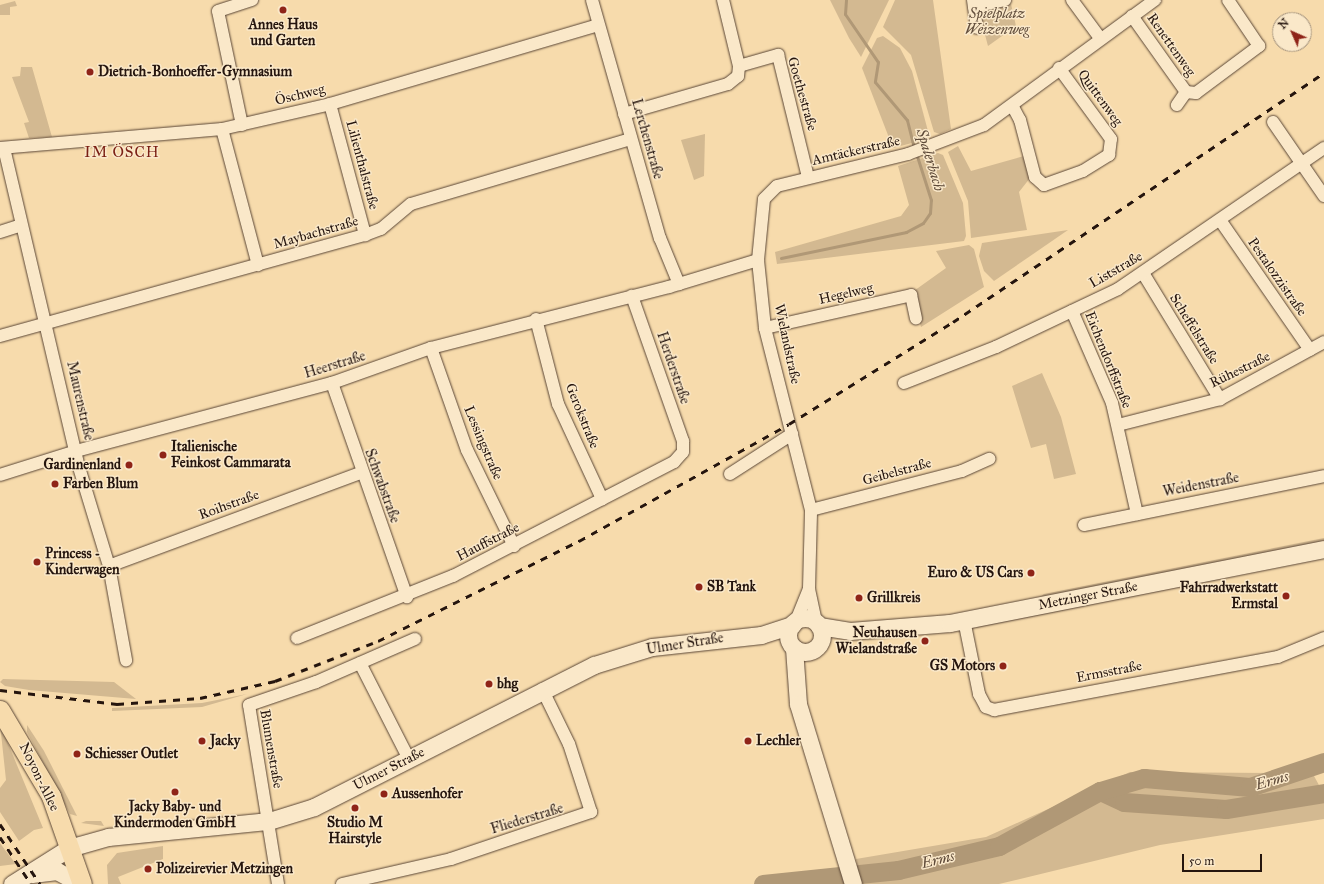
<!DOCTYPE html>
<html>
<head>
<meta charset="utf-8">
<style>
  body { margin:0 }
  #map { position:relative; width:1324px; height:884px; overflow:hidden; background:#f7dbac; font-family:"IM FELL Great Primer",serif }
  div>[style] { position:absolute }
  [style*='--x'] { left:calc(var(--x)*1px); top:calc(var(--y)*1px); width:calc(var(--w)*1px); rotate:calc(var(--a)*1deg) }
  .green>* { inset:0; background:#d3b991 }
  .stream>* { height:3px; margin:-1.5px; padding:0 1.5px; transform-origin:1.5px; border-radius:1.5px; background:#b09876 }
  .river>* { height:19px; margin:-9.5px; padding:0 9.5px; transform-origin:9.5px; border-radius:9.5px; background:#b09876 }
  .roads { filter:drop-shadow(0 0 1px #5a4636) drop-shadow(0 0 1px #5a4636) }
  .street>* { height:12px; margin:-6px; padding:0 6px; transform-origin:6px; border-radius:6px; background:#fae8c9 }
  .secondary>* { height:17px; margin:-8.5px; padding:0 8.5px; transform-origin:8.5px; border-radius:8.5px; background:#fae8c9 }
  .secondary>.ring { margin:-8.5px; padding:0; box-sizing:content-box; background:none; border:17px solid #fae8c9; border-radius:50% }
  .primary>* { height:19px; margin:-9.5px; padding:0 9.5px; transform-origin:9.5px; border-radius:9.5px; background:#f7dbac }
  .rail>* { height:3px; margin-top:-1.5px; transform-origin:0; background:repeating-linear-gradient(90deg,#25150e 0 7px,transparent 0 14px) }
  .dots>* { width:11px; height:11px; translate:-50% -50%; box-sizing:border-box; border:2px solid #fae8c9; border-radius:50% }
  span { translate:-50% -50%; white-space:nowrap; text-align:center; line-height:1.15; -webkit-text-stroke:3px #fae8c9; paint-order:stroke }
  .park-label { font-size:14px; color:#624e3c; font-style:italic }
  .poi-label { font-size:14px; color:#25150e; font-weight:700 }
  .left { translate:0 -50%; text-align:left }
  .right { translate:-100% -50%; text-align:right }
  .street-label { font-size:14px; color:#25150e }
  .neighbourhood-label { font-size:15px; color:#7a1f14; letter-spacing:1px }
  .water-label { font-size:15px; color:#5d4938; font-style:italic }
  .north { position:absolute; left:1272px; top:12px; width:40px; height:40px; box-sizing:border-box; background:#fae8c9; border:1px solid #a5947e; border-radius:50%; rotate:315deg; font-size:11px; font-weight:700; line-height:16px; text-align:center; color:#25150e }
  .north::after { content:''; display:block; margin:auto; width:14px; height:18px; background:#8f2418; clip-path:polygon(50% 0,100% 100%,50% 72%,0 100%) }
  .scale { position:absolute; left:1182px; top:854px; width:80px; height:18px; box-sizing:border-box; border:2px solid #25150e; border-top:0; padding-left:5px; font-size:12px; line-height:14px; white-space:nowrap; color:#25150e; -webkit-text-stroke:3px #fae8c9; paint-order:stroke }
</style>
</head>
<body>
<div id="map">
  <div class="green">
    <i style="clip-path:polygon(830px 0,889px 0,861px 57px,849px 38px)"></i>
    <i style="clip-path:polygon(895px 0,933px 0,951px 129px,940px 134px,934px 132px,911px 55px,883px 27px)"></i>
    <i style="clip-path:polygon(15px 1px,17px 6px,10px 7px,10px 15px,0 15px,0 5px)"></i>
    <i style="clip-path:polygon(1011px 4px,1016px 26px,988px 46px,980px 16px,986px 9px)"></i>
    <i style="clip-path:polygon(883px 36px,900px 48px,912px 71px,929px 135px,927px 139px,893px 148px,862px 68px,877px 38px)"></i>
    <i style="clip-path:polygon(21px 67px,32px 67px,52px 137px,29px 138px,24px 123px,29px 122px,12px 77px,20px 76px)"></i>
    <i style="clip-path:polygon(705px 134px,704px 176px,694px 180px,681px 140px)"></i>
    <i style="clip-path:polygon(958px 146px,971px 171px,1024px 156px,1030px 178px,1019px 192px,1027px 230px,971px 238px,968px 201px,948px 152px)"></i>
    <i style="clip-path:polygon(938px 153px,943px 155px,963px 203px,966px 236px,964px 241px,777px 264px,775px 252px,901px 216px,909px 205px,898px 166px)"></i>
    <i style="clip-path:polygon(1068px 230px,994px 281px,984px 271px,979px 256px,982px 243px)"></i>
    <i style="clip-path:polygon(969px 245px,974px 249px,984px 287px,921px 327px,911px 293px,946px 268px,936px 251px)"></i>
    <i style="clip-path:polygon(1042px 373px,1061px 417px,1076px 474px,1054px 479px,1046px 444px,1031px 448px,1012px 386px)"></i>
    <i style="clip-path:polygon(1324px 538px,1324px 542px,1040px 597px,1044px 594px)"></i>
    <i style="clip-path:polygon(1222px 576px,1221px 579px,976px 628px,978px 626px)"></i>
    <i style="clip-path:polygon(3px 679px,114px 682px,136px 699px,29px 690px,5px 686px,0 682px)"></i>
    <i style="clip-path:polygon(247px 694px,202px 707px,112px 711px,112px 708px,202px 703px)"></i>
    <i style="clip-path:polygon(0 724px,43px 828px,34px 830px,19px 841px,0 812px,0 788px,6px 780px)"></i>
    <i style="clip-path:polygon(27px 725px,44px 751px,77px 816px,70px 814px,27px 732px)"></i>
    <i style="clip-path:polygon(1308px 765px,1320px 787px,1324px 786px,1324px 819px,1160px 845px,999px 884px,861px 884px,856px 859px,986px 837px,1130px 772px,1277px 773px)"></i>
    <i style="clip-path:polygon(86px 821px,101px 821px,104px 826px,81px 823px)"></i>
    <i style="clip-path:polygon(114px 821px,148px 821px,115px 826px)"></i>
    <i style="clip-path:polygon(0 843px,5px 850px,16px 864px,0 866px)"></i>
    <i style="clip-path:polygon(163px 846px,163px 859px,118px 877px,121px 884px,108px 884px,107px 865px,117px 853px)"></i>
  </div>
  <div class="stream">
    <i style="--x:846;--y:0;--w:14;--a:94"></i>
    <i style="--x:845;--y:14;--w:58;--a:55.5"></i>
    <i style="--x:878;--y:62;--w:20;--a:99"></i>
    <i style="--x:875;--y:82;--w:50;--a:49.9"></i>
    <i style="--x:907;--y:120;--w:29;--a:76"></i>
    <i style="--x:781;--y:258;--w:128;--a:-11.7"></i>
    <i style="--x:906;--y:232;--w:19;--a:-28"></i>
    <i style="--x:923;--y:223;--w:12;--a:-55"></i>
    <i style="--x:930;--y:213;--w:13;--a:-86"></i>
    <i style="--x:931;--y:200;--w:49;--a:-107.7"></i>
  </div>
  <div class="river">
    <i style="--x:1100;--y:791;--w:26;--a:25"></i>
    <i style="--x:1124;--y:802;--w:102;--a:3.9"></i>
    <i style="--x:1226;--y:809;--w:99;--a:-9.3"></i>
    <i style="--x:763;--y:884;--w:136;--a:-5.9"></i>
    <i style="--x:898;--y:870;--w:104;--a:-13.4"></i>
    <i style="--x:999;--y:846;--w:115;--a:-28.6"></i>
    <i style="--x:1100;--y:791;--w:46;--a:-16.5"></i>
    <i style="--x:1144;--y:778;--w:106;--a:4.9"></i>
    <i style="--x:1250;--y:787;--w:78;--a:-18.7"></i>
  </div>
  <div class="roads">
    <div class="street">
      <i style="--x:592;--y:0;--w:248;--a:74.1"></i>
      <i style="--x:660;--y:238;--w:50;--a:67.6"></i>
      <i style="--x:973;--y:0;--w:28;--a:82"></i>
      <i style="--x:1072;--y:0;--w:47;--a:53.6"></i>
      <i style="--x:974;--y:7;--w:32;--a:-13"></i>
      <i style="--x:1132;--y:16;--w:93;--a:54.6"></i>
      <i style="--x:1186;--y:92;--w:16;--a:125"></i>
      <i style="--x:739;--y:66;--w:41;--a:-15.8"></i>
      <i style="--x:778;--y:55;--w:126;--a:76.2"></i>
      <i style="--x:1186;--y:92;--w:10;--a:6"></i>
      <i style="--x:1196;--y:93;--w:79;--a:-36.7"></i>
      <i style="--x:1259;--y:46;--w:55;--a:-124"></i>
      <i style="--x:330;--y:104;--w:136;--a:75"></i>
      <i style="--x:1013;--y:107;--w:15;--a:62"></i>
      <i style="--x:1020;--y:120;--w:59;--a:75.3"></i>
      <i style="--x:1035;--y:177;--w:12;--a:42"></i>
      <i style="--x:1044;--y:185;--w:41;--a:-19.7"></i>
      <i style="--x:1083;--y:171;--w:31;--a:-32"></i>
      <i style="--x:1109;--y:155;--w:16;--a:-83"></i>
      <i style="--x:1111;--y:139;--w:88;--a:-126.2"></i>
      <i style="--x:624;--y:114;--w:108;--a:-16.1"></i>
      <i style="--x:728;--y:84;--w:13;--a:-39"></i>
      <i style="--x:738;--y:76;--w:10;--a:-84"></i>
      <i style="--x:739;--y:66;--w:68;--a:-103.6"></i>
      <i style="--x:1273;--y:122;--w:90;--a:55.4"></i>
      <i style="--x:242;--y:125;--w:116;--a:-101.9"></i>
      <i style="--x:218;--y:11;--w:36;--a:-18"></i>
      <i style="--x:222;--y:129;--w:141;--a:75.2"></i>
      <i style="--x:0;--y:148;--w:223;--a:-4.9"></i>
      <i style="--x:222;--y:129;--w:111;--a:-13"></i>
      <i style="--x:330;--y:104;--w:279;--a:-16.4"></i>
      <i style="--x:4;--y:148;--w:325;--a:76.8"></i>
      <i style="--x:78;--y:464;--w:107;--a:73.1"></i>
      <i style="--x:109;--y:566;--w:96;--a:79.7"></i>
      <i style="--x:1220;--y:220;--w:158;--a:55.3"></i>
      <i style="--x:0;--y:232;--w:22;--a:-18"></i>
      <i style="--x:1143;--y:273;--w:148;--a:58.6"></i>
      <i style="--x:1072;--y:311;--w:100;--a:66.5"></i>
      <i style="--x:1112;--y:403;--w:114;--a:77.3"></i>
      <i style="--x:536;--y:319;--w:88;--a:75.5"></i>
      <i style="--x:558;--y:404;--w:105;--a:65.1"></i>
      <i style="--x:765;--y:328;--w:150;--a:-12.7"></i>
      <i style="--x:911;--y:295;--w:24;--a:78"></i>
      <i style="--x:0;--y:336;--w:379;--a:-15.5"></i>
      <i style="--x:365;--y:235;--w:17;--a:-21"></i>
      <i style="--x:381;--y:229;--w:39;--a:-40"></i>
      <i style="--x:411;--y:204;--w:229;--a:-16.5"></i>
      <i style="--x:431;--y:348;--w:108;--a:70.6"></i>
      <i style="--x:467;--y:450;--w:107;--a:63.9"></i>
      <i style="--x:332;--y:383;--w:227;--a:70.7"></i>
      <i style="--x:904;--y:383;--w:99;--a:-21.4"></i>
      <i style="--x:996;--y:347;--w:135;--a:-25.4"></i>
      <i style="--x:1118;--y:289;--w:250;--a:-34.4"></i>
      <i style="--x:1118;--y:425;--w:105;--a:-14.3"></i>
      <i style="--x:1220;--y:399;--w:119;--a:-28.7"></i>
      <i style="--x:730;--y:474;--w:74;--a:-32.8"></i>
      <i style="--x:0;--y:475;--w:80;--a:-17.5"></i>
      <i style="--x:76;--y:451;--w:265;--a:-14.9"></i>
      <i style="--x:332;--y:383;--w:105;--a:-19.5"></i>
      <i style="--x:431;--y:348;--w:246;--a:-14.4"></i>
      <i style="--x:669;--y:287;--w:93;--a:-16.9"></i>
      <i style="--x:811;--y:510;--w:156;--a:-14.5"></i>
      <i style="--x:962;--y:471;--w:30;--a:-24"></i>
      <i style="--x:1084;--y:525;--w:245;--a:-11.5"></i>
      <i style="--x:109;--y:566;--w:269;--a:-20.3"></i>
      <i style="--x:964;--y:620;--w:76;--a:78.5"></i>
      <i style="--x:979;--y:694;--w:15;--a:62"></i>
      <i style="--x:986;--y:707;--w:9;--a:21"></i>
      <i style="--x:994;--y:710;--w:289;--a:-10.6"></i>
      <i style="--x:1278;--y:657;--w:50;--a:-22.4"></i>
      <i style="--x:796;--y:621;--w:35;--a:-68"></i>
      <i style="--x:816;--y:622;--w:34;--a:-102"></i>
      <i style="--x:809;--y:589;--w:79;--a:-88.5"></i>
      <i style="--x:811;--y:510;--w:188;--a:-104.2"></i>
      <i style="--x:765;--y:328;--w:68;--a:-95.9"></i>
      <i style="--x:758;--y:260;--w:61;--a:-84.4"></i>
      <i style="--x:764;--y:199;--w:18;--a:-45"></i>
      <i style="--x:777;--y:186;--w:135;--a:-13.7"></i>
      <i style="--x:908;--y:154;--w:81;--a:-20.9"></i>
      <i style="--x:984;--y:125;--w:212;--a:-36.2"></i>
      <i style="--x:297;--y:638;--w:168;--a:-21.7"></i>
      <i style="--x:453;--y:576;--w:249;--a:-27.3"></i>
      <i style="--x:674;--y:462;--w:13;--a:-48"></i>
      <i style="--x:683;--y:452;--w:11;--a:-90"></i>
      <i style="--x:683;--y:441;--w:154;--a:-109.4"></i>
      <i style="--x:360;--y:663;--w:108;--a:63"></i>
      <i style="--x:278;--y:884;--w:181;--a:-99.2"></i>
      <i style="--x:249;--y:705;--w:71;--a:-18.9"></i>
      <i style="--x:316;--y:682;--w:108;--a:-23.5"></i>
      <i style="--x:342;--y:884;--w:112;--a:-12.9"></i>
      <i style="--x:451;--y:859;--w:148;--a:-18.6"></i>
      <i style="--x:591;--y:812;--w:71;--a:-107.9"></i>
      <i style="--x:569;--y:744;--w:61;--a:-116.1"></i>
    </div>
    <div class="secondary">
      <i class="ring" style="left:788px;top:618px;width:17px;height:17px"></i>
      <i style="--x:819;--y:626;--w:31;--a:9"></i>
      <i style="--x:850;--y:631;--w:100;--a:-4.6"></i>
      <i style="--x:950;--y:623;--w:381;--a:-11.2"></i>
      <i style="--x:794;--y:648;--w:56;--a:85.9"></i>
      <i style="--x:798;--y:704;--w:188;--a:73"></i>
      <i style="--x:32;--y:874;--w:25;--a:-7"></i>
      <i style="--x:57;--y:871;--w:26;--a:29"></i>
      <i style="--x:12;--y:884;--w:67;--a:-32.3"></i>
      <i style="--x:69;--y:848;--w:41;--a:-15.8"></i>
      <i style="--x:108;--y:837;--w:162;--a:-5.7"></i>
      <i style="--x:269;--y:821;--w:47;--a:-17.3"></i>
      <i style="--x:314;--y:807;--w:314;--a:-26.9"></i>
      <i style="--x:594;--y:665;--w:61;--a:-17.2"></i>
      <i style="--x:652;--y:647;--w:110;--a:-6.3"></i>
      <i style="--x:761;--y:635;--w:33;--a:-18"></i>
    </div>
    <div class="primary">
      <i style="--x:0;--y:710;--w:100;--a:59.3"></i>
      <i style="--x:51;--y:796;--w:93;--a:70.6"></i>
    </div>
  </div>
  <div class="rail">
    <i style="--x:0;--y:690;--w:118;--a:6.8"></i>
    <i style="--x:117;--y:704;--w:83;--a:-4.1"></i>
    <i style="--x:200;--y:698;--w:77;--a:-12.8"></i>
    <i style="--x:275;--y:681;--w:110;--a:-21.2"></i>
    <i style="--x:378;--y:641;--w:225;--a:-26.5"></i>
    <i style="--x:579;--y:541;--w:240;--a:-29.1"></i>
    <i style="--x:789;--y:424;--w:193;--a:-31.9"></i>
    <i style="--x:953;--y:322;--w:447;--a:-33.9"></i>
    <i style="--x:0;--y:824;--w:72;--a:56.3"></i>
    <i style="--x:0;--y:837;--w:56;--a:56.6"></i>
  </div>
  <div class="dots">
    <i style="left:283px;top:10px;background:#8f2418"></i>
    <i style="left:90px;top:72px;background:#8f2418"></i>
    <i style="left:163px;top:455px;background:#8f2418"></i>
    <i style="left:129px;top:465px;background:#8f2418"></i>
    <i style="left:55px;top:484px;background:#8f2418"></i>
    <i style="left:37px;top:562px;background:#8f2418"></i>
    <i style="left:1031px;top:573px;background:#8f2418"></i>
    <i style="left:699px;top:587px;background:#8f2418"></i>
    <i style="left:1286px;top:596px;background:#8f2418"></i>
    <i style="left:859px;top:598px;background:#8f2418"></i>
    <i style="left:925px;top:641px;background:#8f2418"></i>
    <i style="left:1003px;top:666px;background:#8f2418"></i>
    <i style="left:489px;top:684px;background:#8f2418"></i>
    <i style="left:202px;top:741px;background:#8f2418"></i>
    <i style="left:748px;top:741px;background:#8f2418"></i>
    <i style="left:77px;top:754px;background:#8f2418"></i>
    <i style="left:175px;top:792px;background:#8f2418"></i>
    <i style="left:384px;top:794px;background:#8f2418"></i>
    <i style="left:355px;top:808px;background:#8f2418"></i>
    <i style="left:148px;top:869px;background:#8f2418"></i>
  </div>
  <div class="park-label">
    <span style="left:997px;top:22px">Spielplatz<br>Weizenweg</span>
  </div>
  <div class="poi-label">
    <span style="left:283px;top:33px">Annes Haus<br>und Garten</span>
    <span class="left" style="left:98px;top:72px">Dietrich-Bonhoeffer-Gymnasium</span>
    <span class="left" style="left:171px;top:455px">Italienische<br>Feinkost Cammarata</span>
    <span class="right" style="left:121px;top:465px">Gardinenland</span>
    <span class="left" style="left:63px;top:484px">Farben Blum</span>
    <span class="left" style="left:45px;top:562px">Princess -<br>Kinderwagen</span>
    <span class="right" style="left:1023px;top:573px">Euro &amp; US Cars</span>
    <span class="left" style="left:707px;top:587px">SB Tank</span>
    <span class="right" style="left:1278px;top:596px">Fahrradwerkstatt<br>Ermstal</span>
    <span class="left" style="left:867px;top:598px">Grillkreis</span>
    <span class="right" style="left:917px;top:641px">Neuhausen<br>Wielandstraße</span>
    <span class="right" style="left:995px;top:666px">GS Motors</span>
    <span class="left" style="left:497px;top:684px">bhg</span>
    <span class="left" style="left:210px;top:741px">Jacky</span>
    <span class="left" style="left:756px;top:741px">Lechler</span>
    <span class="left" style="left:85px;top:754px">Schiesser Outlet</span>
    <span class="left" style="left:392px;top:794px">Aussenhofer</span>
    <span style="left:175px;top:815px">Jacky Baby- und<br>Kindermoden GmbH</span>
    <span style="left:355px;top:831px">Studio M<br>Hairstyle</span>
    <span class="left" style="left:156px;top:869px">Polizeirevier Metzingen</span>
  </div>
  <div class="street-label">
    <span style="left:1171px;top:45px;rotate:55deg">Renettenweg</span>
    <span style="left:802px;top:94px;rotate:74deg">Goethestraße</span>
    <span style="left:300px;top:95px;rotate:-14deg">Öschweg</span>
    <span style="left:1100px;top:98px;rotate:54deg">Quittenweg</span>
    <span style="left:647px;top:139px;rotate:74deg">Lerchenstraße</span>
    <span style="left:856px;top:151px;rotate:-13deg">Amtäckerstraße</span>
    <span style="left:362px;top:165px;rotate:75deg">Lilienthalstraße</span>
    <span style="left:316px;top:233px;rotate:-16deg">Maybachstraße</span>
    <span style="left:1116px;top:270px;rotate:-30deg">Liststraße</span>
    <span style="left:1277px;top:277px;rotate:55deg">Pestalozzistraße</span>
    <span style="left:846px;top:294px;rotate:-13deg">Hegelweg</span>
    <span style="left:1194px;top:329px;rotate:58deg">Scheffelstraße</span>
    <span style="left:787px;top:344px;rotate:78deg">Wielandstraße</span>
    <span style="left:1108px;top:360px;rotate:68deg">Eichendorffstraße</span>
    <span style="left:335px;top:365px;rotate:-17deg">Heerstraße</span>
    <span style="left:673px;top:368px;rotate:71deg">Herderstraße</span>
    <span style="left:1240px;top:370px;rotate:-26deg">Rühestraße</span>
    <span style="left:80px;top:401px;rotate:77deg">Maurenstraße</span>
    <span style="left:582px;top:416px;rotate:68deg">Gerokstraße</span>
    <span style="left:483px;top:443px;rotate:67deg">Lessingstraße</span>
    <span style="left:897px;top:472px;rotate:-15deg">Geibelstraße</span>
    <span style="left:1201px;top:485px;rotate:-11deg">Weidenstraße</span>
    <span style="left:382px;top:486px;rotate:70deg">Schwabstraße</span>
    <span style="left:229px;top:505px;rotate:-20deg">Roihstraße</span>
    <span style="left:488px;top:542px;rotate:-27deg">Hauffstraße</span>
    <span style="left:1088px;top:596px;rotate:-11deg">Metzinger Straße</span>
    <span style="left:685px;top:644px;rotate:-9deg">Ulmer Straße</span>
    <span style="left:1109px;top:672px;rotate:-11deg">Ermsstraße</span>
    <span style="left:271px;top:749px;rotate:80deg">Blumenstraße</span>
    <span style="left:389px;top:769px;rotate:-27deg">Ulmer Straße</span>
    <span style="left:39px;top:777px;rotate:64deg">Noyon-Allee</span>
    <span style="left:527px;top:819px;rotate:-17deg">Fliederstraße</span>
  </div>
  <div class="neighbourhood-label">
    <span style="left:122px;top:153px">IM ÖSCH</span>
  </div>
  <div class="water-label">
    <span style="left:930px;top:160px;rotate:73deg">Spalerbach</span>
    <span style="left:1272px;top:781px;rotate:-16deg">Erms</span>
    <span style="left:938px;top:860px;rotate:-14deg">Erms</span>
  </div>
  <div class="north">N</div>
  <div class="scale">50 m</div>
</div>
</body>
</html>
